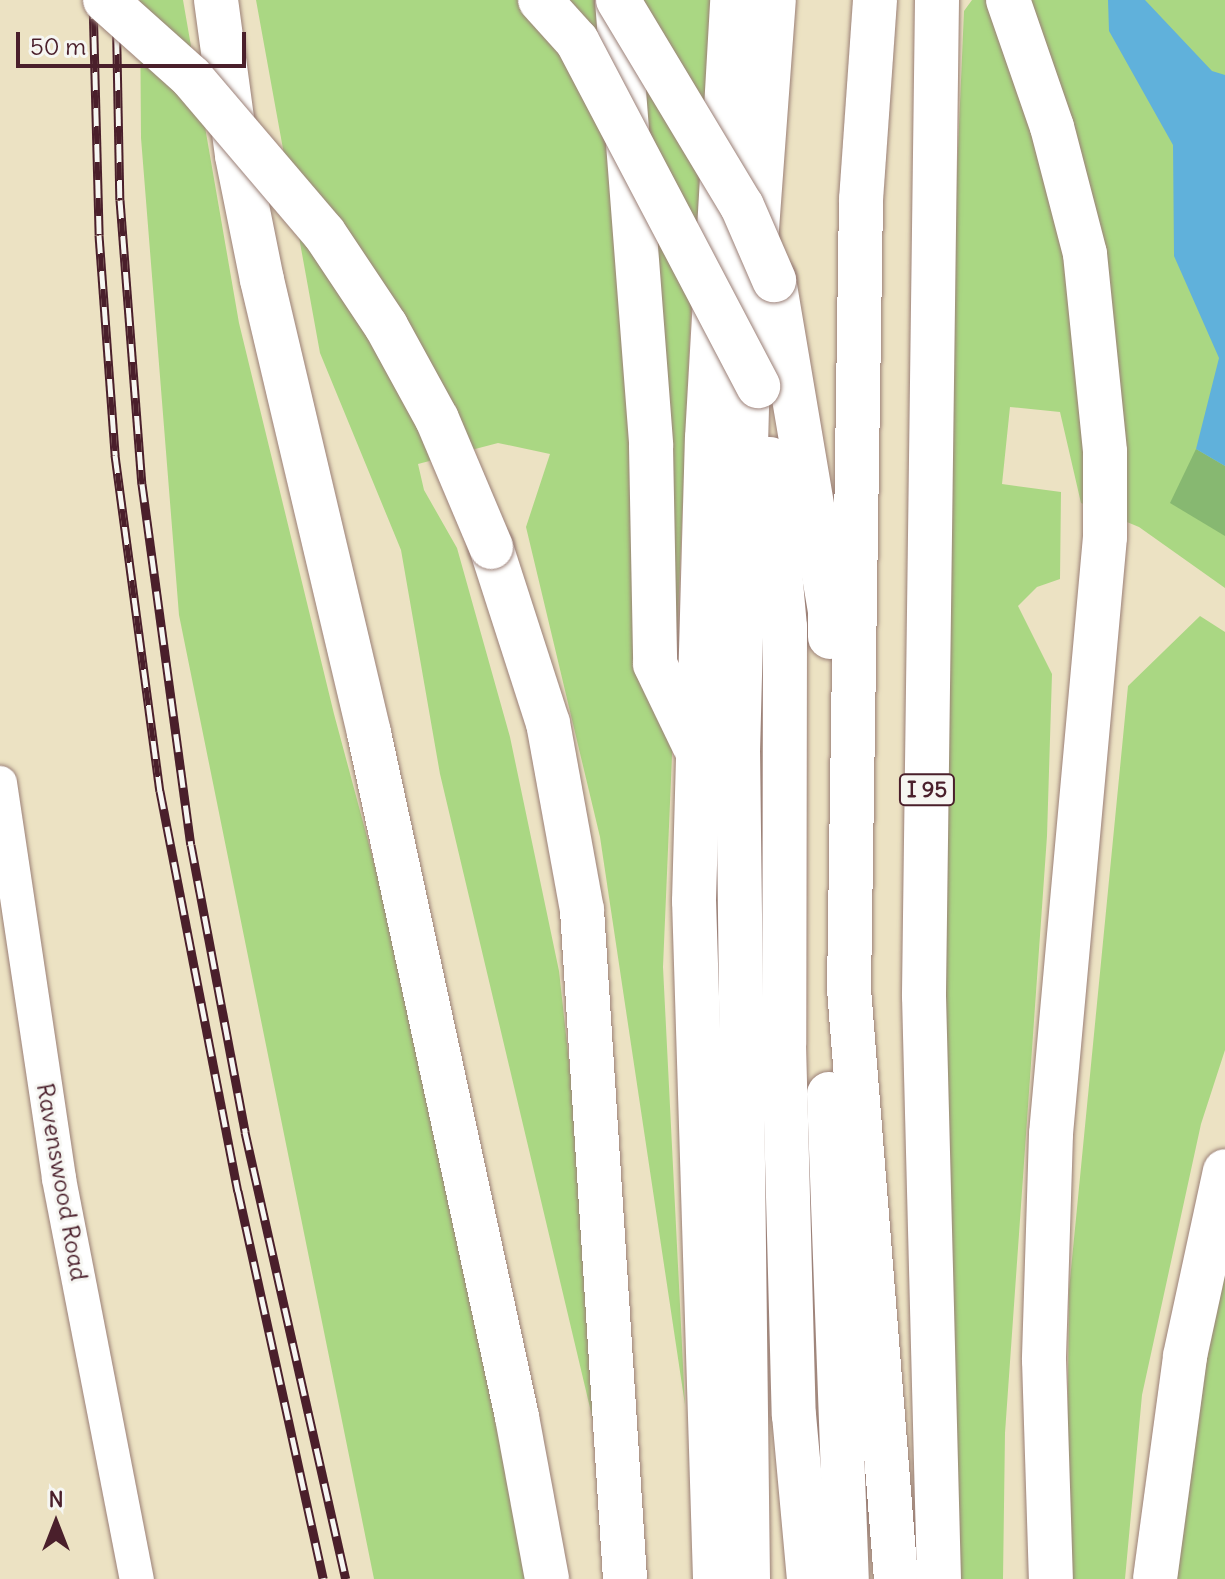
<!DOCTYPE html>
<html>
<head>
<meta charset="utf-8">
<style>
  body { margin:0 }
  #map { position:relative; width:1225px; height:1579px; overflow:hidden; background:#ece2c3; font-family:Delius,sans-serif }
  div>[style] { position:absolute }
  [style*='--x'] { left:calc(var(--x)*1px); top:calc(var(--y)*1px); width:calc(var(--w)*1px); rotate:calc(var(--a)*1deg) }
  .green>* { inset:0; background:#aad783 }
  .forest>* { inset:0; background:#87b871 }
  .water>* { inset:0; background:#60b1db }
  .roads { filter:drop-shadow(0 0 2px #9b8077) drop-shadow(0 0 2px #9b8077) }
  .tertiary>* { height:34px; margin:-17px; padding:0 17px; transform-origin:17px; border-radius:17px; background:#fff }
  .motorway>* { height:44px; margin:-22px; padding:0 22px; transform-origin:22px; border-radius:22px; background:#fff }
  .rail>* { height:9px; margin-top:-4.5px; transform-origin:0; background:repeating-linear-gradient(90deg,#f6f6f2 0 18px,#4a1f2b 0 36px); box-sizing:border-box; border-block:2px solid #4a1f2b }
  .bridges { filter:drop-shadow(0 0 2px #9b8077) drop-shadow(0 0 2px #9b8077) }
  .motorway-bridge>* { height:44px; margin:-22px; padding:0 22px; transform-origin:22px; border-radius:22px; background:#fff }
  span { translate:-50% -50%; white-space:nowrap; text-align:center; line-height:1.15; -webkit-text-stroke:6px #f6f6f2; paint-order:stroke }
  .shield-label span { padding:2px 6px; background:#f6f6f2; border:2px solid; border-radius:6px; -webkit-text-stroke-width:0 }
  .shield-label { font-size:22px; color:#4a1f2b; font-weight:700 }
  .street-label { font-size:24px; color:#4a1f2b }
  .north { position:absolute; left:16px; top:1483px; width:80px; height:80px; -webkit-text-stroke:6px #f6f6f2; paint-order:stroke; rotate:0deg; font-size:22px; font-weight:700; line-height:32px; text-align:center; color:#4a1f2b }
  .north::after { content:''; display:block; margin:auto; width:28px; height:36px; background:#4a1f2b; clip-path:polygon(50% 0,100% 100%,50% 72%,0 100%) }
  .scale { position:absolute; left:16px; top:32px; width:230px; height:36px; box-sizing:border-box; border:4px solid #4a1f2b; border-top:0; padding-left:10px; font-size:24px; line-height:28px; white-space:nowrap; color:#4a1f2b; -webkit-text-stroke:6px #f6f6f2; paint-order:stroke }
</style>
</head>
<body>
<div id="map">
  <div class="green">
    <i style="clip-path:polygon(140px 0,183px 0,239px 323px,334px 714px,472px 1228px,550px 1579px,374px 1579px,179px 615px,141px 138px)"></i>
    <i style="clip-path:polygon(256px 0,715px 0,692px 286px,663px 967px,685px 1405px,600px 837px,526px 527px,550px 454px,498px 443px,418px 464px,424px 490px,457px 548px,510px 737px,559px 971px,622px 1543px,440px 774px,401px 550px,320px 353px)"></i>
    <i style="clip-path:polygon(972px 0,1225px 0,1225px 588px,1139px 527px,1081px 503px,1060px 412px,1010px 407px,1002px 484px,1061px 492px,1060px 579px,1037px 587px,1018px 606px,1052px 674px,1047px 836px,1005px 1433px,1003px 1579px,949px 1579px,935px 681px,964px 11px)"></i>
    <i style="clip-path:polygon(1200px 616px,1225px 632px,1225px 1050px,1201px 1124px,1142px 1395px,1125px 1579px,1066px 1579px,1069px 1290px,1128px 686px)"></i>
    <i style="clip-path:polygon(1225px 1270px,1225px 1579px,1176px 1579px,1195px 1412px)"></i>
  </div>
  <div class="forest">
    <i style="clip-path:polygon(1196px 449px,1225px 466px,1225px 536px,1170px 503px)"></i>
  </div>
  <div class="water">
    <i style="clip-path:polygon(1108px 0,1145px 0,1212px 71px,1225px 75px,1225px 466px,1196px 449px,1219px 358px,1174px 256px,1173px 145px,1109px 31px)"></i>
  </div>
  <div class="roads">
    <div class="tertiary">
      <i style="--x:0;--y:783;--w:400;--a:81.5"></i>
      <i style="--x:59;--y:1179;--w:408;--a:79"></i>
    </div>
    <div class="motorway">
      <i style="--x:216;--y:0;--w:157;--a:82.3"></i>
      <i style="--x:237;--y:156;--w:126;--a:78.6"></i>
      <i style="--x:262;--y:280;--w:465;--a:76.7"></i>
      <i style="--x:369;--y:733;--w:700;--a:77.79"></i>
      <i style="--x:517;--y:1417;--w:165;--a:79.5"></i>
      <i style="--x:617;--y:0;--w:447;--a:85.6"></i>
      <i style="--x:651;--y:446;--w:218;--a:88.9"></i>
      <i style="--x:655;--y:664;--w:90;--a:64.3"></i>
      <i style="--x:875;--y:0;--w:199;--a:94"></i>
      <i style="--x:861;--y:199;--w:790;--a:90.87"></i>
      <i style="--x:849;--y:989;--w:592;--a:85.45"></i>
      <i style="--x:937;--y:0;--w:996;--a:90.75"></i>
      <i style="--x:924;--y:996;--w:583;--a:88.53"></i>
      <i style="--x:1008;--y:0;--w:134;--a:70.9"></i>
      <i style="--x:1052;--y:127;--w:131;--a:75.4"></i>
      <i style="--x:1085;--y:254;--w:199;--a:84.2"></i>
      <i style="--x:1105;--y:452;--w:85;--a:90"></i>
      <i style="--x:1105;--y:537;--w:599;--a:95.17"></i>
      <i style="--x:1051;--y:1134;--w:226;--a:91.8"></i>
      <i style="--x:1044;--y:1360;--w:219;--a:88.2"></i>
      <i style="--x:774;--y:280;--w:335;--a:80.4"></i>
      <i style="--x:830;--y:610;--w:27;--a:90"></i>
      <i style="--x:770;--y:459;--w:169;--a:84.9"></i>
      <i style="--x:785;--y:627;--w:417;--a:90.1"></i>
      <i style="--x:784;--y:1044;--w:371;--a:88.5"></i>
      <i style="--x:794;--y:1415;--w:165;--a:84.8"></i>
      <i style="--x:491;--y:547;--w:185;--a:72.1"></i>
      <i style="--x:548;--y:723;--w:190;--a:79.7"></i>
      <i style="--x:582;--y:910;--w:670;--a:86.32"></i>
      <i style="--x:829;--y:1094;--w:485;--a:87.9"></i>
      <i style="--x:715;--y:1579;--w:678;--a:-91.77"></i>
      <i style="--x:694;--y:901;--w:463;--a:-88.4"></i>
      <i style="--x:707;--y:438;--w:439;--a:-86.7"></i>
      <i style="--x:748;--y:1579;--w:827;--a:-90.69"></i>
      <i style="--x:738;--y:752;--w:414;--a:-88.5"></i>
      <i style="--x:749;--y:338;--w:339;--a:-85.8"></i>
      <i style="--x:1155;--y:1579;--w:225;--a:-82.3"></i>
      <i style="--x:1185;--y:1356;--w:189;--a:-77.8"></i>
    </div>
  </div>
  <div class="rail">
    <i style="--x:93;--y:0;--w:235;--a:88.5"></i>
    <i style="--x:99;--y:235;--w:221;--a:85.8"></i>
    <i style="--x:115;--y:455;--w:339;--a:82.4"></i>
    <i style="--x:160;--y:791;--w:408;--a:79"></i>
    <i style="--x:238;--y:1191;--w:397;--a:77.6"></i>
    <i style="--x:116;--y:0;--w:200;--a:88.9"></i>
    <i style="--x:120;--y:200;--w:285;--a:85.6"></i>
    <i style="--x:142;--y:484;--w:364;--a:82.3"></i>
    <i style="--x:191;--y:845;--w:292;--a:79.3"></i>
    <i style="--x:245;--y:1132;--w:458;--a:77.3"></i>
  </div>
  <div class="bridges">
    <div class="motorway-bridge">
      <i style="--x:105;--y:0;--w:115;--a:41.8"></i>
      <i style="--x:191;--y:77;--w:205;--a:49.6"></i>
      <i style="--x:324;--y:233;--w:112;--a:56.3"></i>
      <i style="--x:386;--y:326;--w:106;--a:61.3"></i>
      <i style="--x:437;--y:419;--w:139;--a:67.1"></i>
      <i style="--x:540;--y:0;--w:55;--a:47.9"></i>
      <i style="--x:577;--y:41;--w:390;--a:62.3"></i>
      <i style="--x:618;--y:0;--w:240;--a:59"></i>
      <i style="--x:742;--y:206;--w:81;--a:66.6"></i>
    </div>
  </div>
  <div class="shield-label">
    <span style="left:927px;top:790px">I 95</span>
  </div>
  <div class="street-label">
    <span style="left:62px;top:1182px;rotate:80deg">Ravenswood Road</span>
  </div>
  <div class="north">N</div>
  <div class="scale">50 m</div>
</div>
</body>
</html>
